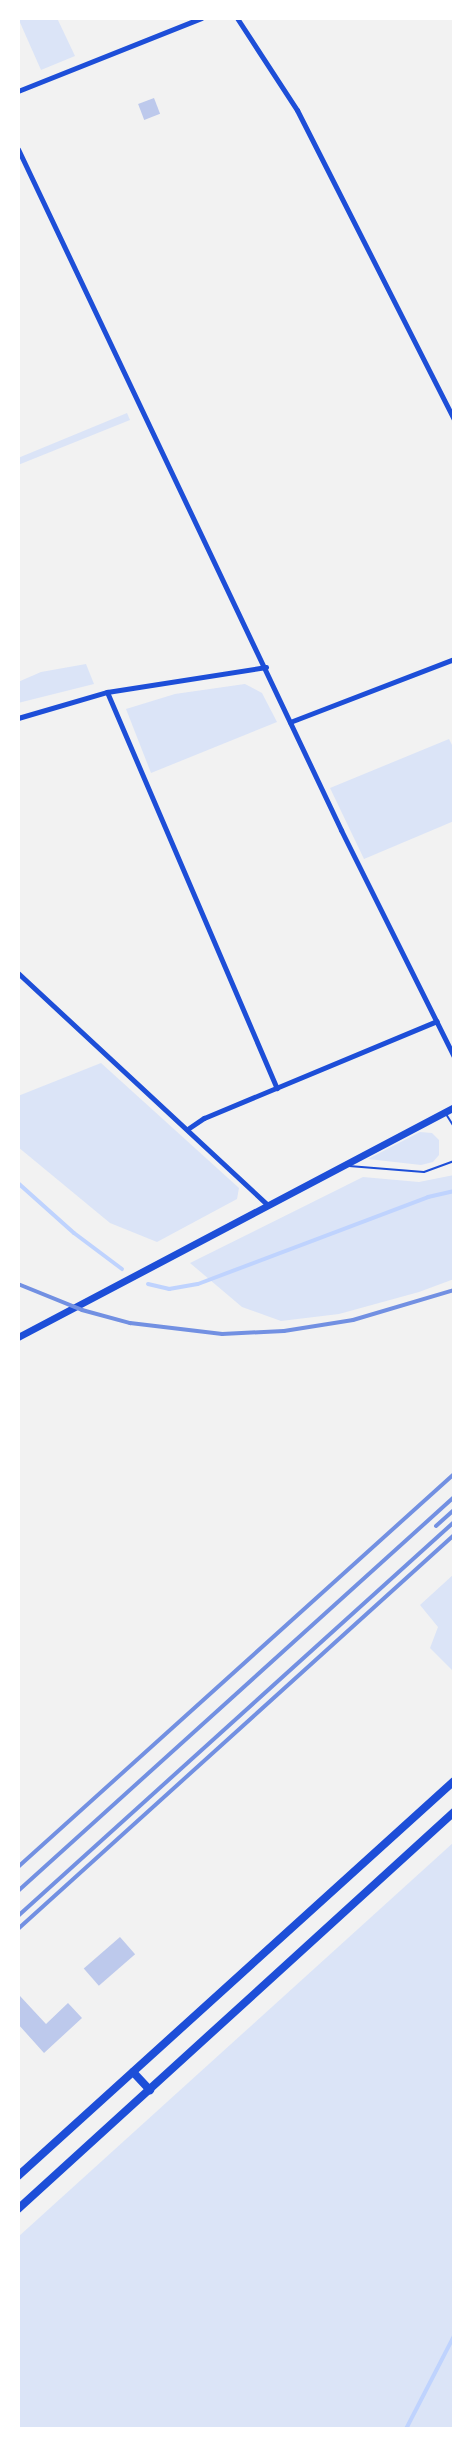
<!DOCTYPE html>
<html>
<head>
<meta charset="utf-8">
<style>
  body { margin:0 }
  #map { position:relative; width:472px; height:2447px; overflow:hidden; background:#f2f2f2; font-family:"Sofia Sans Condensed",sans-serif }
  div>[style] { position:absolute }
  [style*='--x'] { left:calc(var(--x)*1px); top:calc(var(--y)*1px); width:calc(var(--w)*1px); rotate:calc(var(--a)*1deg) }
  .green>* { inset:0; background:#dbe4f7 }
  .stream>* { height:4px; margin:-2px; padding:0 2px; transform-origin:2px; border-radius:2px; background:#bfd3fe }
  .building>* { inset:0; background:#bdc9ec; transform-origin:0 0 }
  .service>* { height:2px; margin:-1px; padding:0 1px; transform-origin:1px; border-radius:1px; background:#1d4ed8 }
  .minor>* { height:5px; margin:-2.5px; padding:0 2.5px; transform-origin:2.5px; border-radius:2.5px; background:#1d4ed8 }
  .tertiary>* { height:7px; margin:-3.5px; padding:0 3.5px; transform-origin:3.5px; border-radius:3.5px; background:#1d4ed8 }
  .secondary>* { height:8px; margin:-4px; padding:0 4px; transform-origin:4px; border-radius:4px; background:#1d4ed8 }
  .rail>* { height:4px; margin:-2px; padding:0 2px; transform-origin:2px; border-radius:2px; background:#7290e2 }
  span { translate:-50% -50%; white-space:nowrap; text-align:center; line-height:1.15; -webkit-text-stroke:5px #fff; paint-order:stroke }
  .frame { position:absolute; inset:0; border:20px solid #fff; pointer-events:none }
</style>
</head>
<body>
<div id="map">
  <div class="green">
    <i style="clip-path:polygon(18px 18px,57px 18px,75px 56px,41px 70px)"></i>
    <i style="clip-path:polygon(127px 413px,130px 420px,18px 465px,18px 458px)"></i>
    <i style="clip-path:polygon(86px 664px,94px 684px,18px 703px,18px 682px,41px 672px)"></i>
    <i style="clip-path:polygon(245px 684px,262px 693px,277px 722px,151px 773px,126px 709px,175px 694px)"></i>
    <i style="clip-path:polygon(449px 739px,454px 749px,454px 821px,364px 859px,330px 788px)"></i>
    <i style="clip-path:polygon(101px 1063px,239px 1188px,237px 1199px,157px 1242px,110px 1223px,18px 1147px,18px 1096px)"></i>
    <i style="clip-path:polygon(420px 1132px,432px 1133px,439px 1140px,439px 1155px,433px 1162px,421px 1165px,368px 1159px)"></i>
    <i style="clip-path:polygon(454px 1175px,454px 1279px,419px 1292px,339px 1314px,281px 1321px,242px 1307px,190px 1263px,363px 1177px,419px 1182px)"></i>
    <i style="clip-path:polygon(454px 1574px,454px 1672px,430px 1648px,438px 1627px,420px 1605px)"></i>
    <i style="clip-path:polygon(454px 1842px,454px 2429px,18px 2429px,18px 2237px)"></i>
  </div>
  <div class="stream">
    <i style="--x:18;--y:1183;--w:75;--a:41.8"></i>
    <i style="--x:74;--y:1233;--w:60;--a:36.9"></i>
    <i style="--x:148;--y:1284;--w:22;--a:13"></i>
    <i style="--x:169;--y:1289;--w:29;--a:-10"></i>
    <i style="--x:198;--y:1284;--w:246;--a:-20.7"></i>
    <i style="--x:428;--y:1197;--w:27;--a:-13"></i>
    <i style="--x:406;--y:2429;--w:105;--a:-62.7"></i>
  </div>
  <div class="building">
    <i style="left:154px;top:98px;width:17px;height:17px;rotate:69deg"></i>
    <i style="left:120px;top:1937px;width:23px;height:48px;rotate:49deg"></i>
    <i style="clip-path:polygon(20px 1996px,46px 2024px,68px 2003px,82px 2018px,44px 2053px,18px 2024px)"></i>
  </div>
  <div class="service">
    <i style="--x:446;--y:1114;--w:15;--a:58"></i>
    <i style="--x:349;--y:1166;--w:75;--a:4.6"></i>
    <i style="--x:424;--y:1172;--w:32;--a:-20"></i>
  </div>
  <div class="minor">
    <i style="--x:237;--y:18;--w:110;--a:56.9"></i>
    <i style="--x:297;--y:110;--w:347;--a:63.1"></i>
    <i style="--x:18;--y:91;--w:197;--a:-21.7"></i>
    <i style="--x:18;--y:149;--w:754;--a:64.62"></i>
    <i style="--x:341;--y:830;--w:254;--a:63.5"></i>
    <i style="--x:107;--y:692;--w:431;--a:66.8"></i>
    <i style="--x:18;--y:718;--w:93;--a:-16.3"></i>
    <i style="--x:107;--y:692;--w:161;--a:-8.9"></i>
    <i style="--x:290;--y:722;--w:176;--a:-21"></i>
    <i style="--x:18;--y:973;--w:341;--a:42.9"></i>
    <i style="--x:189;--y:1128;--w:18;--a:-34"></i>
    <i style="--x:204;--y:1118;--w:252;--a:-22.6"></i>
  </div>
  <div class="tertiary">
    <i style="--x:18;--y:1337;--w:493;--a:-27.8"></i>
  </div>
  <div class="secondary">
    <i style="--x:133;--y:2072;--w:25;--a:47"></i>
    <i style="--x:18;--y:2176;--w:588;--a:-42.18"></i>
    <i style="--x:18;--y:2209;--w:590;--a:-42.32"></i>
  </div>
  <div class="rail">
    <i style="--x:18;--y:1284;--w:69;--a:22.1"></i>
    <i style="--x:82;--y:1310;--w:50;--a:15.2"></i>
    <i style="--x:130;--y:1323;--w:93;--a:6.8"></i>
    <i style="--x:222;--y:1334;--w:62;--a:-2.8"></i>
    <i style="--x:284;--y:1331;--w:70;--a:-9.1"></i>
    <i style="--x:353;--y:1320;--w:105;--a:-16.5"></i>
    <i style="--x:436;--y:1526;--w:24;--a:-42"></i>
    <i style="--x:18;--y:1867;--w:587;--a:-42.03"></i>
    <i style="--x:18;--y:1891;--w:588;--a:-42.1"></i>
    <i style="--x:18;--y:1916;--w:588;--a:-42.1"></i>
    <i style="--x:18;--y:1929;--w:588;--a:-42.1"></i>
  </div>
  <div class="frame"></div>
</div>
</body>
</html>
